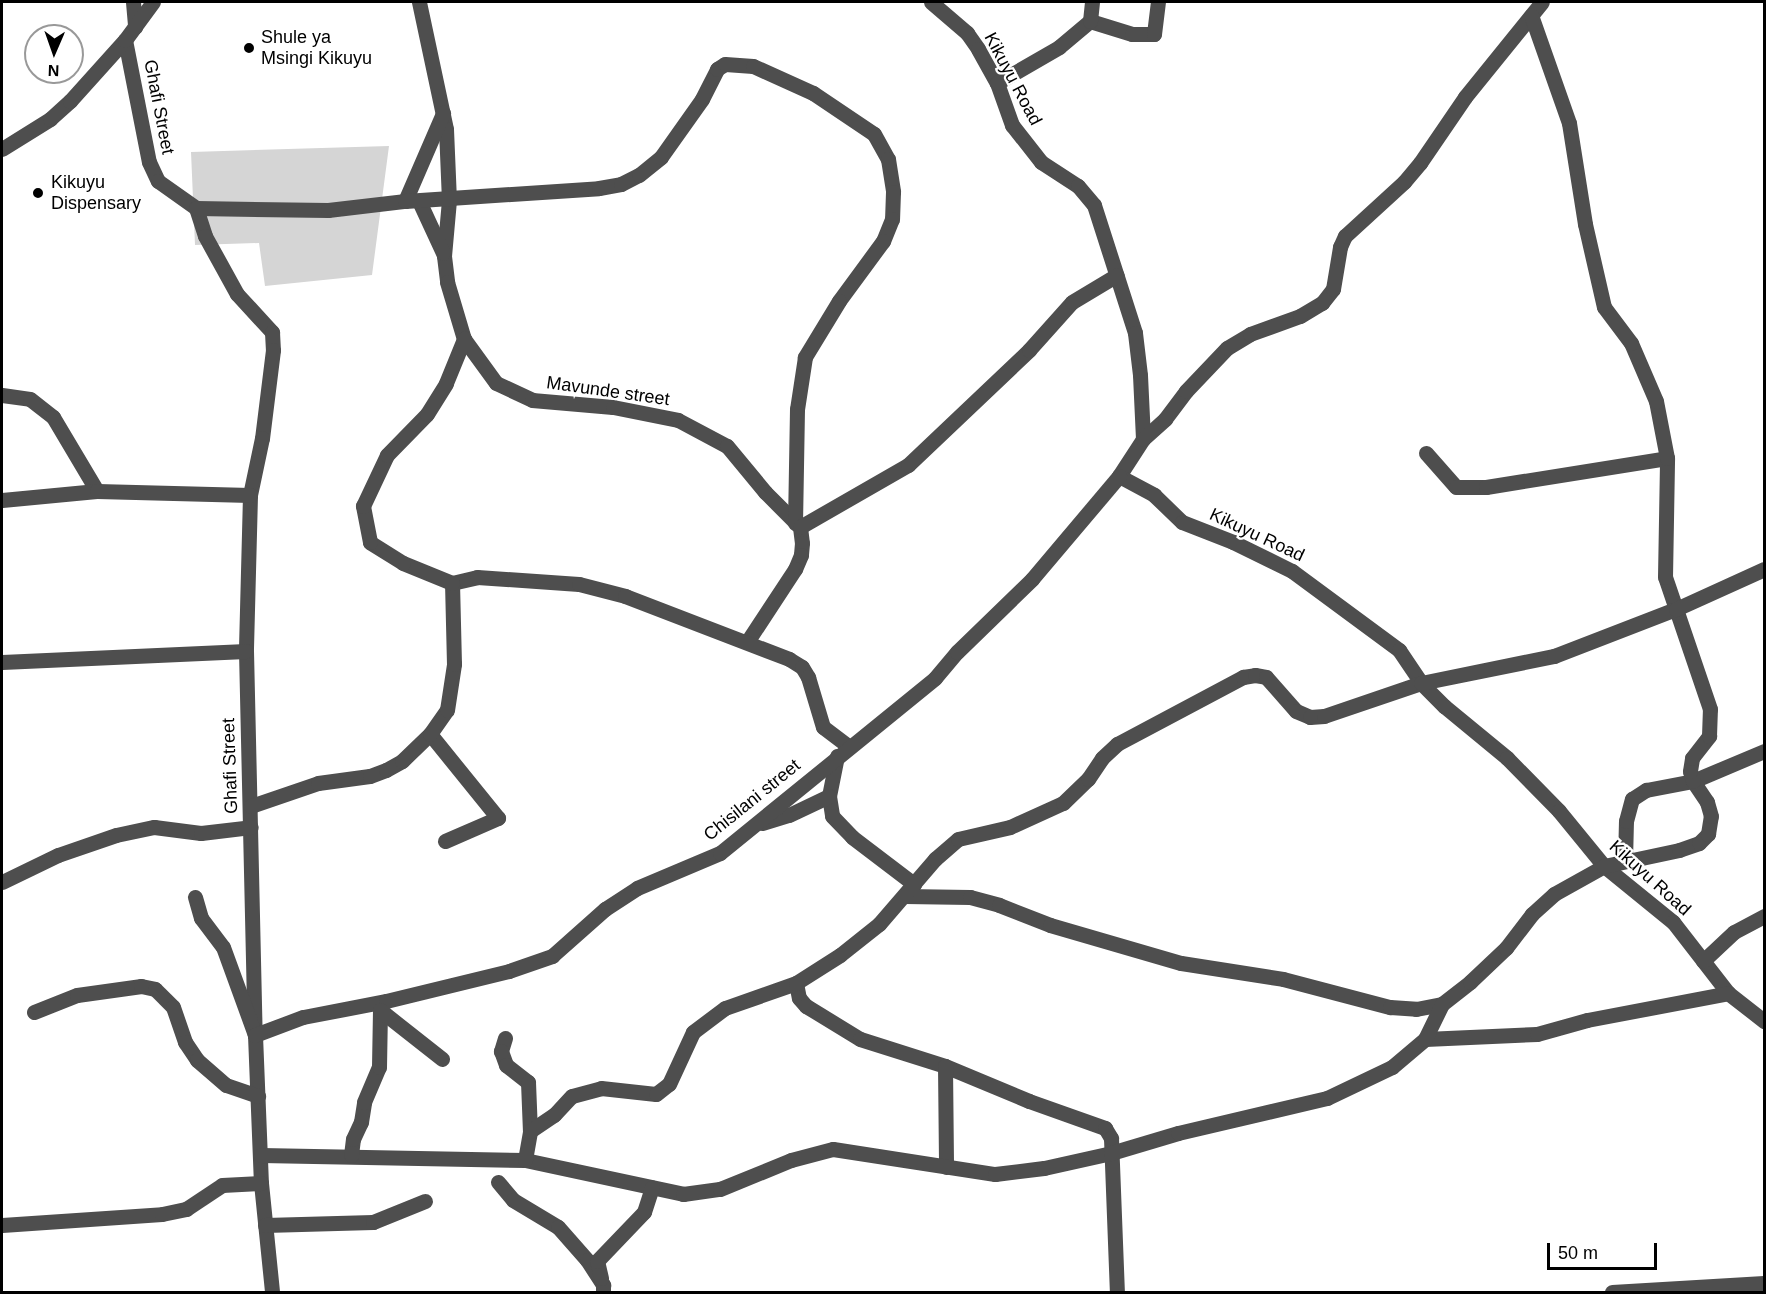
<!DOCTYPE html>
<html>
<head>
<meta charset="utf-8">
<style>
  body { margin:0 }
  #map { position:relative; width:1766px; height:1294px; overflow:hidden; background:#fff; font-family:Arial,sans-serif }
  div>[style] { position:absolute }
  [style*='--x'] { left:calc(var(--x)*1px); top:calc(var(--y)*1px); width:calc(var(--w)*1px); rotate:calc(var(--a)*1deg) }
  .green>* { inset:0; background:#d5d5d5 }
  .minor>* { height:15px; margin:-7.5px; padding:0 7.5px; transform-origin:7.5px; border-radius:7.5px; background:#4e4e4e }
  .dots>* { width:16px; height:16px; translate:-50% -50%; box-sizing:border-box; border:3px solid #fff; border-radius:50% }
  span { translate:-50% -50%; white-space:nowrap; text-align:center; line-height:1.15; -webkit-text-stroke:4.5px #fff; paint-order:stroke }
  .poi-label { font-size:18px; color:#000 }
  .left { translate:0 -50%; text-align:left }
  .street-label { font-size:18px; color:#000 }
  .frame { position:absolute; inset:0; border:3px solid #000; pointer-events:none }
  .north { position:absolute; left:24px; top:24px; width:60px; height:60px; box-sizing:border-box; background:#fff; border:2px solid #999; border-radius:50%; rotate:182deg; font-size:16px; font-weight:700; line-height:24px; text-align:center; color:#000 }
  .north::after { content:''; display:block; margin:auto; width:21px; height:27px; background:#000; clip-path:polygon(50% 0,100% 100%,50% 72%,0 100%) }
  .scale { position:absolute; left:1547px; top:1243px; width:110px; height:27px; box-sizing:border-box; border:3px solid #000; border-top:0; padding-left:8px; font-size:18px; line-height:21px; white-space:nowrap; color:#000; -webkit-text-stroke:4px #fff; paint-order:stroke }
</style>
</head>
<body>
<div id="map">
  <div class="green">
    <i style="clip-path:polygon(389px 146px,372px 275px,265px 286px,259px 243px,195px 245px,191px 152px)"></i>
  </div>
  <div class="minor">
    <i style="--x:133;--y:2;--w:25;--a:85"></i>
    <i style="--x:419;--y:2;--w:130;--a:78"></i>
    <i style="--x:446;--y:129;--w:71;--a:87.6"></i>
    <i style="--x:449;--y:200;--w:56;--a:95.1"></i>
    <i style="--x:444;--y:256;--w:26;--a:83"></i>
    <i style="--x:447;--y:282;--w:59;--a:73.4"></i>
    <i style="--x:464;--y:339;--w:54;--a:54"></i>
    <i style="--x:496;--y:383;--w:40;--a:25"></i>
    <i style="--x:532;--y:400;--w:81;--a:4.9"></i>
    <i style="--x:613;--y:407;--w:66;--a:11.3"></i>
    <i style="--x:678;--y:420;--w:55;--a:28"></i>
    <i style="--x:727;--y:446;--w:60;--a:50.4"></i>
    <i style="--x:765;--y:492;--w:49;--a:45"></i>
    <i style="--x:800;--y:527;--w:16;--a:83"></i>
    <i style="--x:802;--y:543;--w:12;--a:95"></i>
    <i style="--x:801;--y:555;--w:15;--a:113"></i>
    <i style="--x:795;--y:569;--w:87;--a:123.3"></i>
    <i style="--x:931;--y:2;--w:48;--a:40.7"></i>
    <i style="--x:967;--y:33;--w:19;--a:55"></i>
    <i style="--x:978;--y:49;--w:39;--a:61"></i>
    <i style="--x:997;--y:83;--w:45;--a:70.3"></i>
    <i style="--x:1012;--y:125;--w:47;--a:51.9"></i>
    <i style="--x:1041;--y:162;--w:44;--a:33"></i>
    <i style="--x:1078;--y:186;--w:25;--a:50"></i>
    <i style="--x:1094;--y:205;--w:134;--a:72.2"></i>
    <i style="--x:1135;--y:333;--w:42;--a:83.2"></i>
    <i style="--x:1140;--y:375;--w:64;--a:87.3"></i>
    <i style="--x:1143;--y:439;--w:44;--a:123"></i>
    <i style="--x:1119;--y:476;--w:40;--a:28"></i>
    <i style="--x:1154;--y:495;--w:39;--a:44"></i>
    <i style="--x:1182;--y:522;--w:55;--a:21.4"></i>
    <i style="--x:1233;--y:542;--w:66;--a:26.2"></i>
    <i style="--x:1292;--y:571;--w:133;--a:36.4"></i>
    <i style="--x:1399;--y:650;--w:40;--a:56"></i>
    <i style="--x:1421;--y:683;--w:33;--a:45"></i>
    <i style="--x:1444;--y:706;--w:82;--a:39.5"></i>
    <i style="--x:1507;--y:758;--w:74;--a:45.5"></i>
    <i style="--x:1559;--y:811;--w:71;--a:50.7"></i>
    <i style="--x:1604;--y:866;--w:89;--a:39.1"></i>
    <i style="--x:1673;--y:922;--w:90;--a:52.2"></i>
    <i style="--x:1728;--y:993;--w:46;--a:37.9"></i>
    <i style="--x:1090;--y:21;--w:44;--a:17.2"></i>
    <i style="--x:1132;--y:34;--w:22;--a:0"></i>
    <i style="--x:1154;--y:34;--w:32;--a:-83"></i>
    <i style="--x:125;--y:40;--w:124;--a:78.9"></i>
    <i style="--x:149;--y:162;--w:21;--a:65"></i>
    <i style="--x:158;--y:181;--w:47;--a:35.4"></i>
    <i style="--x:196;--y:208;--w:29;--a:72"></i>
    <i style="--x:205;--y:236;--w:66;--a:61.1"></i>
    <i style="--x:237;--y:294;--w:52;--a:47.4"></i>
    <i style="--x:272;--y:332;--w:18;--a:87"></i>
    <i style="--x:273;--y:350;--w:89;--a:97.1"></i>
    <i style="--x:262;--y:438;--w:58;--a:101.9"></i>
    <i style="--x:250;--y:495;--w:156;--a:91.5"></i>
    <i style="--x:246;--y:651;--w:384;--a:88.7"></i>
    <i style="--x:997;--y:83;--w:72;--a:-30.1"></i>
    <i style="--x:1059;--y:47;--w:40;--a:-40"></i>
    <i style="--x:1090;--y:21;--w:19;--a:-84"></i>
    <i style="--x:2;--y:149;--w:57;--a:-32"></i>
    <i style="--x:50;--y:119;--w:27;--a:-42"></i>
    <i style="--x:70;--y:101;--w:82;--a:-48"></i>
    <i style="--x:125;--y:40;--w:47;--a:-53.6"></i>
    <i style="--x:405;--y:201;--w:96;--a:-66.6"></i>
    <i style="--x:419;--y:201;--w:57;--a:65.2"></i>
    <i style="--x:196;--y:208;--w:132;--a:0.9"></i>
    <i style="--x:328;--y:210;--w:78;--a:-6.7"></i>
    <i style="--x:405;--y:201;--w:194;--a:-3.8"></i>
    <i style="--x:599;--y:188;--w:22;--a:-10"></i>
    <i style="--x:621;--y:184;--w:20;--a:-27"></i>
    <i style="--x:639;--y:175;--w:28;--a:-39"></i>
    <i style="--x:661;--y:157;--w:71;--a:-54.7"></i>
    <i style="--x:702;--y:99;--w:34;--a:-63"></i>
    <i style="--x:717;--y:69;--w:9;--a:-32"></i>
    <i style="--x:725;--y:64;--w:28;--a:4"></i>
    <i style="--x:753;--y:66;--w:66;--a:24.2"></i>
    <i style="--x:813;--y:93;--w:73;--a:33.9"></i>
    <i style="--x:874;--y:134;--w:29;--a:61"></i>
    <i style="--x:888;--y:159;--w:33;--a:81"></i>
    <i style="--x:893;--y:192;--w:27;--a:92"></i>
    <i style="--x:892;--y:219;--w:24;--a:112"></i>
    <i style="--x:883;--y:241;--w:74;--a:126.3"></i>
    <i style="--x:839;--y:301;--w:66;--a:121.3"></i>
    <i style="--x:805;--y:357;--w:53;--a:98.7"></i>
    <i style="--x:797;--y:409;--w:114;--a:91"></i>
    <i style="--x:2;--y:395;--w:28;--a:8"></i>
    <i style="--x:30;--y:399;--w:29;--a:38"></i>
    <i style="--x:53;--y:417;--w:86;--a:59.3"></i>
    <i style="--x:1143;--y:439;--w:30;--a:-42"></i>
    <i style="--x:1165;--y:419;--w:35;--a:-53"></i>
    <i style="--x:1186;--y:391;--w:59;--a:-46.4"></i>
    <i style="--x:1227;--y:348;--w:27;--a:-31"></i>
    <i style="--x:1250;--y:334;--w:53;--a:-19.8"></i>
    <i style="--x:1300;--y:316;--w:26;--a:-31"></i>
    <i style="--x:1322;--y:303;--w:18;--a:-52"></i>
    <i style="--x:1333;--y:289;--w:43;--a:-80.5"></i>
    <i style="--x:1340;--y:247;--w:12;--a:-66"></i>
    <i style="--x:1345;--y:236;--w:80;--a:-42.5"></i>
    <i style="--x:1404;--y:182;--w:25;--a:-50"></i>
    <i style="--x:1420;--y:163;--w:80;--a:-55.7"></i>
    <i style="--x:1465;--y:97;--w:122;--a:-51"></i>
    <i style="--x:1426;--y:453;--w:45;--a:48.6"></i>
    <i style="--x:1456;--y:487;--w:30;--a:0"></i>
    <i style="--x:1486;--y:487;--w:183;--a:-9.1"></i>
    <i style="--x:2;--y:500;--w:95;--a:-5.4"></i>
    <i style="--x:97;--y:491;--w:153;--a:1.5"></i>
    <i style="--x:800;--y:527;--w:125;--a:-29.9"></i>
    <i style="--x:908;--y:465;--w:167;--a:-43.5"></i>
    <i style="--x:1029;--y:350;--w:64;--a:-48.1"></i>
    <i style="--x:1072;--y:302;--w:52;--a:-31"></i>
    <i style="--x:452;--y:583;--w:26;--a:-13"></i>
    <i style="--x:477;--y:577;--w:102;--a:3.9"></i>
    <i style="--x:579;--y:584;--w:48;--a:14.6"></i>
    <i style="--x:625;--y:596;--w:176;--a:21"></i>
    <i style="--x:789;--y:659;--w:15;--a:32"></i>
    <i style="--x:802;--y:667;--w:12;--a:59"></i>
    <i style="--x:808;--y:677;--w:52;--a:73.3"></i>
    <i style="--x:823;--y:727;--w:31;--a:37"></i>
    <i style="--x:2;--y:662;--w:244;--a:-2.6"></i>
    <i style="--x:837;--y:756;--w:41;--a:101.3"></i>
    <i style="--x:829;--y:796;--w:20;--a:81"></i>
    <i style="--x:832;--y:816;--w:29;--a:46"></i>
    <i style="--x:852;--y:837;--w:78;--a:37.2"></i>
    <i style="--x:251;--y:806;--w:71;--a:-18.9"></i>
    <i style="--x:318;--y:783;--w:52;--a:-7.7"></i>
    <i style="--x:370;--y:776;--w:17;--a:-21"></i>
    <i style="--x:386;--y:770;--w:18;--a:-29"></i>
    <i style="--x:402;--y:761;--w:39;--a:-44"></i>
    <i style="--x:762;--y:823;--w:28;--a:-17"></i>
    <i style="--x:789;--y:815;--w:44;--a:-25.4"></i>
    <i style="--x:445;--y:841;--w:58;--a:-23.5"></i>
    <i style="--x:498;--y:818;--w:108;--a:-129"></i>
    <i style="--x:430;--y:734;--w:29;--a:-55"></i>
    <i style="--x:447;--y:710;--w:47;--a:-81.3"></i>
    <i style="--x:454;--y:664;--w:81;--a:-91.4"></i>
    <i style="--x:452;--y:583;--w:53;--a:-157.8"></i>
    <i style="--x:403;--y:563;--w:39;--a:-148"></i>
    <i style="--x:370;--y:542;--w:37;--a:-101"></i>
    <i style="--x:363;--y:506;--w:56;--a:-64.8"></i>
    <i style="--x:387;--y:455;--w:57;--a:-45.7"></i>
    <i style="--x:427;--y:414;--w:36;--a:-58"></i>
    <i style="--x:446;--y:383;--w:48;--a:-67.8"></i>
    <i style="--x:1625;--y:861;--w:40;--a:-88.6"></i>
    <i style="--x:1626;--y:821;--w:23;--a:-75"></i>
    <i style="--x:1632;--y:799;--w:17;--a:-33"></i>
    <i style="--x:1646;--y:790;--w:48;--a:-10.8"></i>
    <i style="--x:1693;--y:781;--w:77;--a:-22.9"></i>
    <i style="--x:2;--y:882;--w:62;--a:-25.7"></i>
    <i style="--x:58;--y:855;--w:61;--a:-19"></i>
    <i style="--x:116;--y:835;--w:39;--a:-12"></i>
    <i style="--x:154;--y:827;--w:47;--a:7.3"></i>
    <i style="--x:201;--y:833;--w:50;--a:-6.8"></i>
    <i style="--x:905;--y:896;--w:65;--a:0.9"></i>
    <i style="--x:970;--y:897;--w:30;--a:15"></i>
    <i style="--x:999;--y:905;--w:55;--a:21.4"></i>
    <i style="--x:1050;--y:925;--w:136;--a:16.2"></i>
    <i style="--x:1181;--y:963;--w:103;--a:8.9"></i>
    <i style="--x:1283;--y:979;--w:111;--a:14.7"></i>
    <i style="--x:1390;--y:1007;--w:26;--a:4"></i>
    <i style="--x:1416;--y:1009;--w:26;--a:-11"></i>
    <i style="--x:1442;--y:1004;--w:36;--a:-38"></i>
    <i style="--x:1470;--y:982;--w:50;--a:-43.4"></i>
    <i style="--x:1506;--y:948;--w:43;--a:-52.6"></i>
    <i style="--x:1532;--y:914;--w:30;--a:-42"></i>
    <i style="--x:1554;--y:894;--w:57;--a:-29.2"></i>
    <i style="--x:1604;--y:866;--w:77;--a:-12"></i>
    <i style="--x:1679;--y:850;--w:21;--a:-19"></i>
    <i style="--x:1699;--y:843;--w:13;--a:-45"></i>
    <i style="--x:1708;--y:834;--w:18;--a:-81"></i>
    <i style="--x:1711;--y:816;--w:15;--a:-106"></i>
    <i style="--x:1707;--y:802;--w:25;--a:-124"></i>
    <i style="--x:1693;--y:781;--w:10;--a:-107"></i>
    <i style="--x:1690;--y:771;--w:13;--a:-81"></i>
    <i style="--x:1692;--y:758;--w:28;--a:-52"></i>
    <i style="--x:1709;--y:736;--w:27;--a:-88"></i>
    <i style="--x:1710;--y:709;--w:139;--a:-108.8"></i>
    <i style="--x:1665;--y:577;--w:119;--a:-89"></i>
    <i style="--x:1667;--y:458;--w:58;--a:-100.9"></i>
    <i style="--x:1656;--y:401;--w:63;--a:-113.3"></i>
    <i style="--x:1631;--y:343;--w:45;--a:-126.9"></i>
    <i style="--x:1604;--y:307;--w:85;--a:-102.9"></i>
    <i style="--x:1585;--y:224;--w:102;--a:-99"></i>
    <i style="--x:1569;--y:123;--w:114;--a:-109.4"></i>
    <i style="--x:195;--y:897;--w:22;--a:74"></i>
    <i style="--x:201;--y:918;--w:36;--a:53"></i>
    <i style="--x:223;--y:947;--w:94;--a:70"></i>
    <i style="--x:255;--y:1035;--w:148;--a:87.7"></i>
    <i style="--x:261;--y:1183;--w:110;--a:84.2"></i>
    <i style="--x:1703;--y:961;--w:42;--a:-43.1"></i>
    <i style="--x:1734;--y:932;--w:34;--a:-28"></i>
    <i style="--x:796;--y:983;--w:15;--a:79"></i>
    <i style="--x:799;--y:998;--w:11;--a:49"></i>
    <i style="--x:806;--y:1006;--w:63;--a:31.4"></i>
    <i style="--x:860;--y:1039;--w:89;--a:17.6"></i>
    <i style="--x:945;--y:1066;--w:91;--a:22.6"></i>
    <i style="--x:1029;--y:1101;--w:81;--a:19.6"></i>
    <i style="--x:1105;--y:1128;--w:12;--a:59"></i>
    <i style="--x:1111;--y:1138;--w:154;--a:87.8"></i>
    <i style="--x:34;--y:1012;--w:46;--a:-21.6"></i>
    <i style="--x:77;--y:995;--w:65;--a:-8"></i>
    <i style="--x:141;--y:986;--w:14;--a:12"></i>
    <i style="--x:155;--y:989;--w:25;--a:45"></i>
    <i style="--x:173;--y:1007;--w:37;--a:71"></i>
    <i style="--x:185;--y:1042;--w:22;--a:56"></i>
    <i style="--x:197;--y:1060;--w:38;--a:41"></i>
    <i style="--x:226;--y:1085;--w:34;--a:19"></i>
    <i style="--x:255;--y:1035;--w:51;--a:-20.6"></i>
    <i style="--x:303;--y:1017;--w:85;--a:-10.9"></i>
    <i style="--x:386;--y:1001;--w:127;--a:-13.7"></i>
    <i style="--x:509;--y:971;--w:46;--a:-19.2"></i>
    <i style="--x:552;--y:956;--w:71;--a:-41.6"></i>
    <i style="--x:605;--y:909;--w:38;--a:-33"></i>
    <i style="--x:637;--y:888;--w:90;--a:-22.9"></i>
    <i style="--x:720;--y:853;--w:277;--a:-39.1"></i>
    <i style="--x:935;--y:678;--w:34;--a:-50"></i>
    <i style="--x:957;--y:652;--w:105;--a:-44.2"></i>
    <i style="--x:1032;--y:579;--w:135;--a:-49.8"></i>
    <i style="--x:505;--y:1038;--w:14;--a:107"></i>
    <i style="--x:501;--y:1051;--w:15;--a:70"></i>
    <i style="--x:506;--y:1065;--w:28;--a:38"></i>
    <i style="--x:528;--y:1082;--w:49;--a:87.7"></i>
    <i style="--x:1425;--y:1039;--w:112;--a:-2.6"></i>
    <i style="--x:1537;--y:1034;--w:52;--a:-15.6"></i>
    <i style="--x:1587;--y:1020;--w:144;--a:-10.8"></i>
    <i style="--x:945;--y:1066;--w:101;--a:89.4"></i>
    <i style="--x:261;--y:1155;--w:264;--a:1.1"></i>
    <i style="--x:525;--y:1160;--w:162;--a:12.1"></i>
    <i style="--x:683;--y:1194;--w:37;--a:-8"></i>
    <i style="--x:720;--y:1189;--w:77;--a:-22.2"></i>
    <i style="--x:791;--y:1160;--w:43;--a:-14.7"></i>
    <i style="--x:833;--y:1149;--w:164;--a:8.8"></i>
    <i style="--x:995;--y:1174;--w:49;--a:-7"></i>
    <i style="--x:1044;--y:1168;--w:69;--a:-12.6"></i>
    <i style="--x:1111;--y:1153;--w:70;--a:-16.6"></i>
    <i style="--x:1178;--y:1133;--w:153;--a:-13.2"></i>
    <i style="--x:1327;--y:1098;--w:72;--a:-25.5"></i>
    <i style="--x:1392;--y:1067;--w:43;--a:-40.3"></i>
    <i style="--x:1425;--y:1039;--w:39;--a:-64"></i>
    <i style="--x:351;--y:1155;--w:16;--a:-83"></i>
    <i style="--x:353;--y:1139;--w:19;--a:-65"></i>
    <i style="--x:361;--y:1122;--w:20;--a:-81"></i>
    <i style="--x:364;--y:1102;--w:38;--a:-67"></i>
    <i style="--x:379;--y:1067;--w:57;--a:-89"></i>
    <i style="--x:380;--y:1010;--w:79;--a:38.3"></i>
    <i style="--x:525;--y:1160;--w:29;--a:-80"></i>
    <i style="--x:530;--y:1131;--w:29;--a:-34"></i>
    <i style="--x:554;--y:1115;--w:26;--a:-47"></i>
    <i style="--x:572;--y:1096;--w:30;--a:-15"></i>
    <i style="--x:601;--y:1088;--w:55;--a:6.2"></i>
    <i style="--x:656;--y:1094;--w:16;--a:-38"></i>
    <i style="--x:669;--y:1084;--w:57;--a:-65.2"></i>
    <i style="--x:693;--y:1032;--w:40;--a:-37"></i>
    <i style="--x:725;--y:1008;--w:75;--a:-19.4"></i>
    <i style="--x:796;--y:983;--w:52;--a:-32.5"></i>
    <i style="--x:840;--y:955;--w:50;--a:-38.5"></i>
    <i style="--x:879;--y:924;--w:86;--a:-49.3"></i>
    <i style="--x:935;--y:859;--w:30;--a:-41"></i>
    <i style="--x:958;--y:839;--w:53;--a:-13"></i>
    <i style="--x:1010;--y:827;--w:58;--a:-24.4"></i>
    <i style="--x:1063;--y:803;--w:35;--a:-44"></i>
    <i style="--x:1088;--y:779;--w:25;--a:-56"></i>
    <i style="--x:1102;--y:758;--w:21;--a:-43"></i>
    <i style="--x:1117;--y:744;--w:143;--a:-28"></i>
    <i style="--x:1243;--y:677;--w:12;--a:-9"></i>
    <i style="--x:1255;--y:675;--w:11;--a:10"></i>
    <i style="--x:1266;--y:677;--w:45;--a:48.6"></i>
    <i style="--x:1296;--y:711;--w:15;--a:23"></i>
    <i style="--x:1310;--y:717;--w:14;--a:-4"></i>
    <i style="--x:1324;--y:716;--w:102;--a:-18.8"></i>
    <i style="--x:1421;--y:683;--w:136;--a:-11.5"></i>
    <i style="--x:1554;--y:656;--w:131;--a:-21.1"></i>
    <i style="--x:1676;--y:609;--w:97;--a:-24.4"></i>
    <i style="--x:498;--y:1182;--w:23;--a:50"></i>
    <i style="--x:513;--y:1200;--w:52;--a:31"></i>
    <i style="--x:558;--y:1227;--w:44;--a:48.7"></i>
    <i style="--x:587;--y:1260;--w:30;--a:57"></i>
    <i style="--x:603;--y:1285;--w:7;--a:90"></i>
    <i style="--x:2;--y:1225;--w:160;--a:-3.9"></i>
    <i style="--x:162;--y:1214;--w:25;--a:-12"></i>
    <i style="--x:186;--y:1209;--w:43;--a:-33.7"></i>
    <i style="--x:222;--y:1185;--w:39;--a:-3"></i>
    <i style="--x:265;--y:1225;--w:108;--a:-1.6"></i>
    <i style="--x:373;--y:1222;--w:56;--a:-22"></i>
    <i style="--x:601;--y:1278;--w:17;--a:-103"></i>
    <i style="--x:597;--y:1261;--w:68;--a:-46.2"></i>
    <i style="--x:644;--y:1212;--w:26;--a:-72"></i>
    <i style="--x:1612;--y:1292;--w:152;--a:-3.4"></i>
  </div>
  <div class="dots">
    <i style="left:249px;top:48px;background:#000"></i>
    <i style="left:38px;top:193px;background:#000"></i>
  </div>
  <div class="poi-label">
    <span class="left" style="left:261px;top:48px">Shule ya<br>Msingi Kikuyu</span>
    <span class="left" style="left:51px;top:193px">Kikuyu<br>Dispensary</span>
  </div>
  <div class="street-label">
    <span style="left:1013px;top:79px;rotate:62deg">Kikuyu Road</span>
    <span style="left:159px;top:107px;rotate:79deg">Ghafi Street</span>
    <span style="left:608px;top:391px;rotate:8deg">Mavunde street</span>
    <span style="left:1257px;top:535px;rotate:25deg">Kikuyu Road</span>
    <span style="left:230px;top:766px;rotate:-92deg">Ghafi Street</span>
    <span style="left:752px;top:800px;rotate:-39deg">Chisilani street</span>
    <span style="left:1650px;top:878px;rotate:42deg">Kikuyu Road</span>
  </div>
  <div class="frame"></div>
  <div class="north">N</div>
  <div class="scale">50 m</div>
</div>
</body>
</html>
